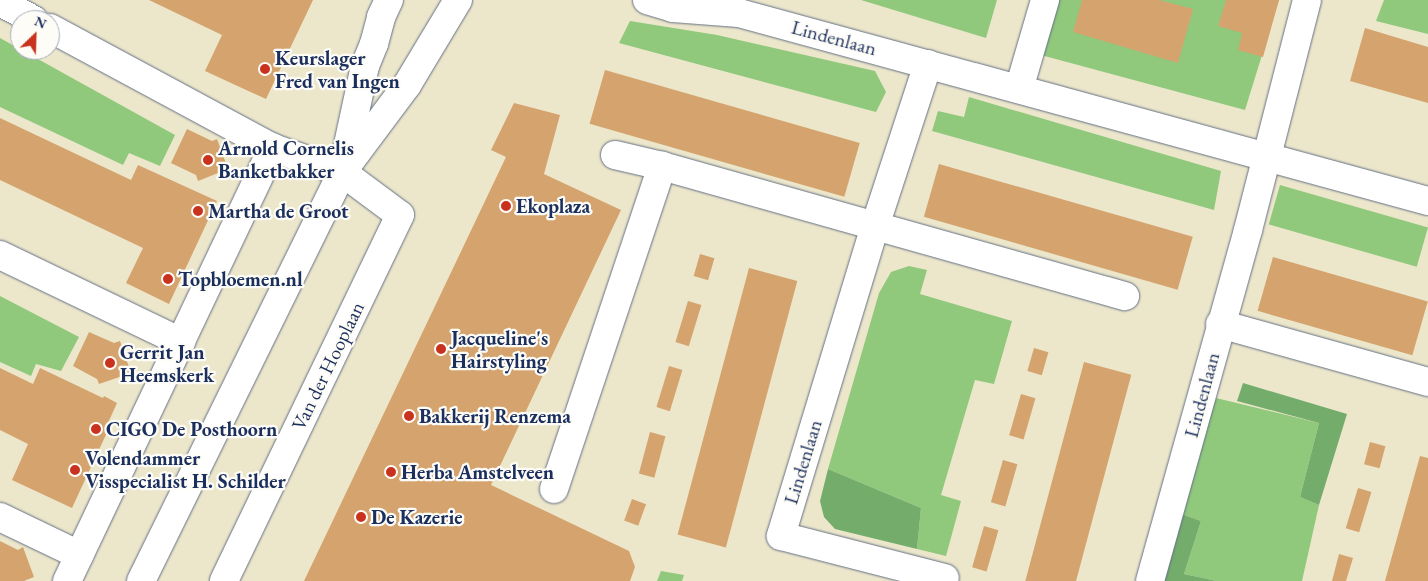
<!DOCTYPE html>
<html>
<head>
<meta charset="utf-8">
<style>
  body { margin:0 }
  #map { position:relative; width:1428px; height:581px; overflow:hidden; background:#ece7cb; font-family:"EB Garamond",serif }
  div>[style] { position:absolute }
  [style*='--x'] { left:calc(var(--x)*1px); top:calc(var(--y)*1px); width:calc(var(--w)*1px); rotate:calc(var(--a)*1deg) }
  .green>* { inset:0; background:#90c87c; transform-origin:0 0 }
  .forest>* { inset:0; background:#74ac6c }
  .building>* { inset:0; background:#d4a36e; transform-origin:0 0 }
  .roads { filter:drop-shadow(0 0 1px #646f84) drop-shadow(0 0 1px #646f84) }
  .minor>* { height:28px; margin:-14px; padding:0 14px; transform-origin:14px; border-radius:14px; background:#fff }
  .tertiary>* { height:28px; margin:-14px; padding:0 14px; transform-origin:14px; border-radius:14px; background:#fff }
  .dots>* { width:14px; height:14px; translate:-50% -50%; box-sizing:border-box; border:2px solid #fdfcf7; border-radius:50% }
  span { translate:-50% -50%; white-space:nowrap; text-align:center; line-height:1.15; -webkit-text-stroke:4.5px #fdfcf7; paint-order:stroke }
  .street-label { font-size:20px; color:#1b2f5e }
  .poi-label { font-size:20px; color:#1b2f5e; font-weight:700 }
  .left { translate:0 -50%; text-align:left }
  .north { position:absolute; left:10px; top:10px; width:50px; height:50px; box-sizing:border-box; background:#fdfcf7; border:1px solid #a3aaba; border-radius:50%; rotate:24deg; font-size:14px; font-weight:700; line-height:20px; text-align:center; color:#1b2f5e }
  .north::after { content:''; display:block; margin:auto; width:18px; height:22px; background:#c8321e; clip-path:polygon(50% 0,100% 100%,50% 72%,0 100%) }
</style>
</head>
<body>
<div id="map">
  <div class="green">
    <i style="clip-path:polygon(861px 0,997px 0,986px 38px)"></i>
    <i style="clip-path:polygon(1040px 0,1279px 0,1245px 110px,1026px 51px)"></i>
    <i style="clip-path:polygon(1384px 0,1428px 0,1428px 34px,1376px 21px)"></i>
    <i style="clip-path:polygon(630px 21px,717px 35px,875px 71px,886px 92px,876px 112px,619px 43px)"></i>
    <i style="clip-path:polygon(0 38px,175px 135px,160px 166px,129px 153px,123px 165px,0 107px)"></i>
    <i style="clip-path:polygon(969px 97px,1221px 171px,1214px 210px,932px 131px,938px 111px,964px 117px)"></i>
    <i style="left:1280px;top:185px;width:154px;height:41px;rotate:16deg"></i>
    <i style="clip-path:polygon(909px 266px,927px 270px,920px 294px,1012px 321px,994px 384px,975px 380px,941px 495px,961px 501px,946px 556px,917px 549px,921px 508px,828px 469px,879px 293px,891px 272px)"></i>
    <i style="clip-path:polygon(0 296px,79px 337px,61px 371px,36px 364px,31px 376px,0 362px)"></i>
    <i style="clip-path:polygon(1216px 398px,1319px 423px,1300px 497px,1319px 505px,1302px 581px,1217px 581px,1184px 574px,1201px 521px,1179px 513px)"></i>
    <i style="clip-path:polygon(661px 571px,684px 575px,682px 581px,657px 581px)"></i>
  </div>
  <div class="forest">
    <i style="clip-path:polygon(1243px 383px,1347px 414px,1319px 505px,1300px 497px,1319px 423px,1237px 401px)"></i>
    <i style="clip-path:polygon(828px 469px,921px 508px,917px 549px,835px 529px,824px 517px,820px 501px)"></i>
    <i style="clip-path:polygon(1179px 513px,1201px 521px,1184px 574px,1217px 581px,1163px 581px)"></i>
  </div>
  <div class="building">
    <i style="clip-path:polygon(149px 0,313px 0,266px 99px,205px 71px,222px 35px)"></i>
    <i style="clip-path:polygon(1082px 0,1159px 0,1193px 9px,1178px 63px,1073px 32px)"></i>
    <i style="clip-path:polygon(1226px 0,1279px 0,1263px 57px,1238px 50px,1242px 33px,1218px 26px)"></i>
    <i style="clip-path:polygon(1365px 28px,1428px 47px,1428px 103px,1350px 81px)"></i>
    <i style="left:605px;top:70px;width:265px;height:56px;rotate:16deg"></i>
    <i style="clip-path:polygon(514px 103px,560px 115px,544px 174px,621px 210px,491px 485px,629px 551px,635px 567px,630px 581px,304px 581px,506px 157px,491px 150px)"></i>
    <i style="clip-path:polygon(0 118px,131px 180px,138px 165px,217px 201px,169px 304px,126px 283px,143px 248px,0 180px)"></i>
    <i style="clip-path:polygon(187px 129px,212px 141px,217px 139px,228px 169px,198px 181px,196px 175px,171px 163px)"></i>
    <i style="left:939px;top:164px;width:264px;height:55px;rotate:16deg"></i>
    <i style="left:700px;top:254px;width:15px;height:23px;rotate:16deg"></i>
    <i style="left:1273px;top:257px;width:161px;height:56px;rotate:16deg"></i>
    <i style="left:749px;top:268px;width:50px;height:276px;rotate:15deg"></i>
    <i style="left:688px;top:301px;width:14px;height:43px;rotate:17deg"></i>
    <i style="clip-path:polygon(89px 332px,114px 343px,120px 341px,131px 373px,99px 384px,97px 379px,73px 366px)"></i>
    <i style="left:1034px;top:348px;width:15px;height:24px;rotate:16deg"></i>
    <i style="left:1084px;top:362px;width:49px;height:227px;rotate:15deg"></i>
    <i style="left:669px;top:366px;width:14px;height:43px;rotate:17deg"></i>
    <i style="clip-path:polygon(0 368px,33px 384px,40px 368px,103px 398px,104px 396px,117px 403px,108px 423px,110px 426px,72px 508px,12px 480px,28px 444px,0 430px)"></i>
    <i style="left:1021px;top:394px;width:15px;height:43px;rotate:16deg"></i>
    <i style="left:650px;top:432px;width:16px;height:43px;rotate:15deg"></i>
    <i style="left:1370px;top:442px;width:16px;height:23px;rotate:15deg"></i>
    <i style="clip-path:polygon(1420px 456px,1428px 458px,1428px 581px,1385px 581px)"></i>
    <i style="left:1003px;top:460px;width:15px;height:44px;rotate:16deg"></i>
    <i style="left:1358px;top:488px;width:14px;height:42px;rotate:17deg"></i>
    <i style="left:632px;top:499px;width:15px;height:23px;rotate:20deg"></i>
    <i style="left:984px;top:526px;width:15px;height:43px;rotate:16deg"></i>
    <i style="clip-path:polygon(0 541px,18px 550px,23px 547px,34px 577px,24px 581px,0 581px)"></i>
    <i style="clip-path:polygon(1339px 554px,1353px 558px,1346px 581px,1332px 581px)"></i>
  </div>
  <div class="roads">
    <div class="minor">
      <i style="--x:647;--y:0;--w:27;--a:17"></i>
      <i style="--x:673;--y:8;--w:66;--a:4.3"></i>
      <i style="--x:739;--y:13;--w:714;--a:15.26"></i>
      <i style="--x:0;--y:2;--w:38;--a:28"></i>
      <i style="--x:50;--y:28;--w:253;--a:28.3"></i>
      <i style="--x:273;--y:148;--w:73;--a:19.2"></i>
      <i style="--x:342;--y:172;--w:72;--a:36.6"></i>
      <i style="--x:400;--y:215;--w:406;--a:115.7"></i>
      <i style="--x:928;--y:64;--w:170;--a:108.1"></i>
      <i style="--x:875;--y:226;--w:324;--a:106.9"></i>
      <i style="--x:781;--y:536;--w:169;--a:14.4"></i>
      <i style="--x:1019;--y:89;--w:93;--a:-73.7"></i>
      <i style="--x:615;--y:155;--w:48;--a:13.2"></i>
      <i style="--x:662;--y:166;--w:481;--a:15.7"></i>
      <i style="--x:0;--y:255;--w:201;--a:25.7"></i>
      <i style="--x:1220;--y:324;--w:216;--a:15.6"></i>
      <i style="--x:554;--y:489;--w:341;--a:-71.5"></i>
      <i style="--x:0;--y:517;--w:88;--a:25.7"></i>
      <i style="--x:67;--y:581;--w:480;--a:-64.6"></i>
      <i style="--x:1150;--y:581;--w:364;--a:-74.4"></i>
      <i style="--x:1248;--y:230;--w:237;--a:-75.6"></i>
    </div>
    <div class="tertiary">
      <i style="--x:344;--y:163;--w:99;--a:-77.8"></i>
      <i style="--x:365;--y:66;--w:24;--a:-68"></i>
      <i style="--x:374;--y:44;--w:28;--a:-75"></i>
      <i style="--x:381;--y:17;--w:19;--a:-65"></i>
      <i style="--x:141;--y:581;--w:456;--a:-63.8"></i>
      <i style="--x:342;--y:172;--w:109;--a:-53.2"></i>
      <i style="--x:407;--y:85;--w:99;--a:-59"></i>
    </div>
  </div>
  <div class="dots">
    <i style="left:265px;top:69px;background:#c8321e"></i>
    <i style="left:208px;top:160px;background:#c8321e"></i>
    <i style="left:506px;top:206px;background:#c8321e"></i>
    <i style="left:198px;top:211px;background:#c8321e"></i>
    <i style="left:168px;top:279px;background:#c8321e"></i>
    <i style="left:441px;top:349px;background:#c8321e"></i>
    <i style="left:110px;top:363px;background:#c8321e"></i>
    <i style="left:409px;top:416px;background:#c8321e"></i>
    <i style="left:96px;top:429px;background:#c8321e"></i>
    <i style="left:75px;top:470px;background:#c8321e"></i>
    <i style="left:391px;top:472px;background:#c8321e"></i>
    <i style="left:361px;top:517px;background:#c8321e"></i>
  </div>
  <div class="street-label">
    <span style="left:834px;top:38px;rotate:15deg">Lindenlaan</span>
    <span style="left:328px;top:366px;rotate:-64deg">Van der Hooplaan</span>
    <span style="left:1202px;top:395px;rotate:-75deg">Lindenlaan</span>
    <span style="left:803px;top:462px;rotate:-73deg">Lindenlaan</span>
  </div>
  <div class="poi-label">
    <span class="left" style="left:275px;top:70px">Keurslager<br>Fred van Ingen</span>
    <span class="left" style="left:218px;top:160px">Arnold Cornelis<br>Banketbakker</span>
    <span class="left" style="left:516px;top:206px">Ekoplaza</span>
    <span class="left" style="left:208px;top:211px">Martha de Groot</span>
    <span class="left" style="left:178px;top:279px">Topbloemen.nl</span>
    <span class="left" style="left:451px;top:350px">Jacqueline's<br>Hairstyling</span>
    <span class="left" style="left:120px;top:364px">Gerrit Jan<br>Heemskerk</span>
    <span class="left" style="left:419px;top:416px">Bakkerij Renzema</span>
    <span class="left" style="left:106px;top:429px">CIGO De Posthoorn</span>
    <span class="left" style="left:85px;top:470px">Volendammer<br>Visspecialist H. Schilder</span>
    <span class="left" style="left:401px;top:472px">Herba Amstelveen</span>
    <span class="left" style="left:371px;top:517px">De Kazerie</span>
  </div>
  <div class="north">N</div>
</div>
</body>
</html>
